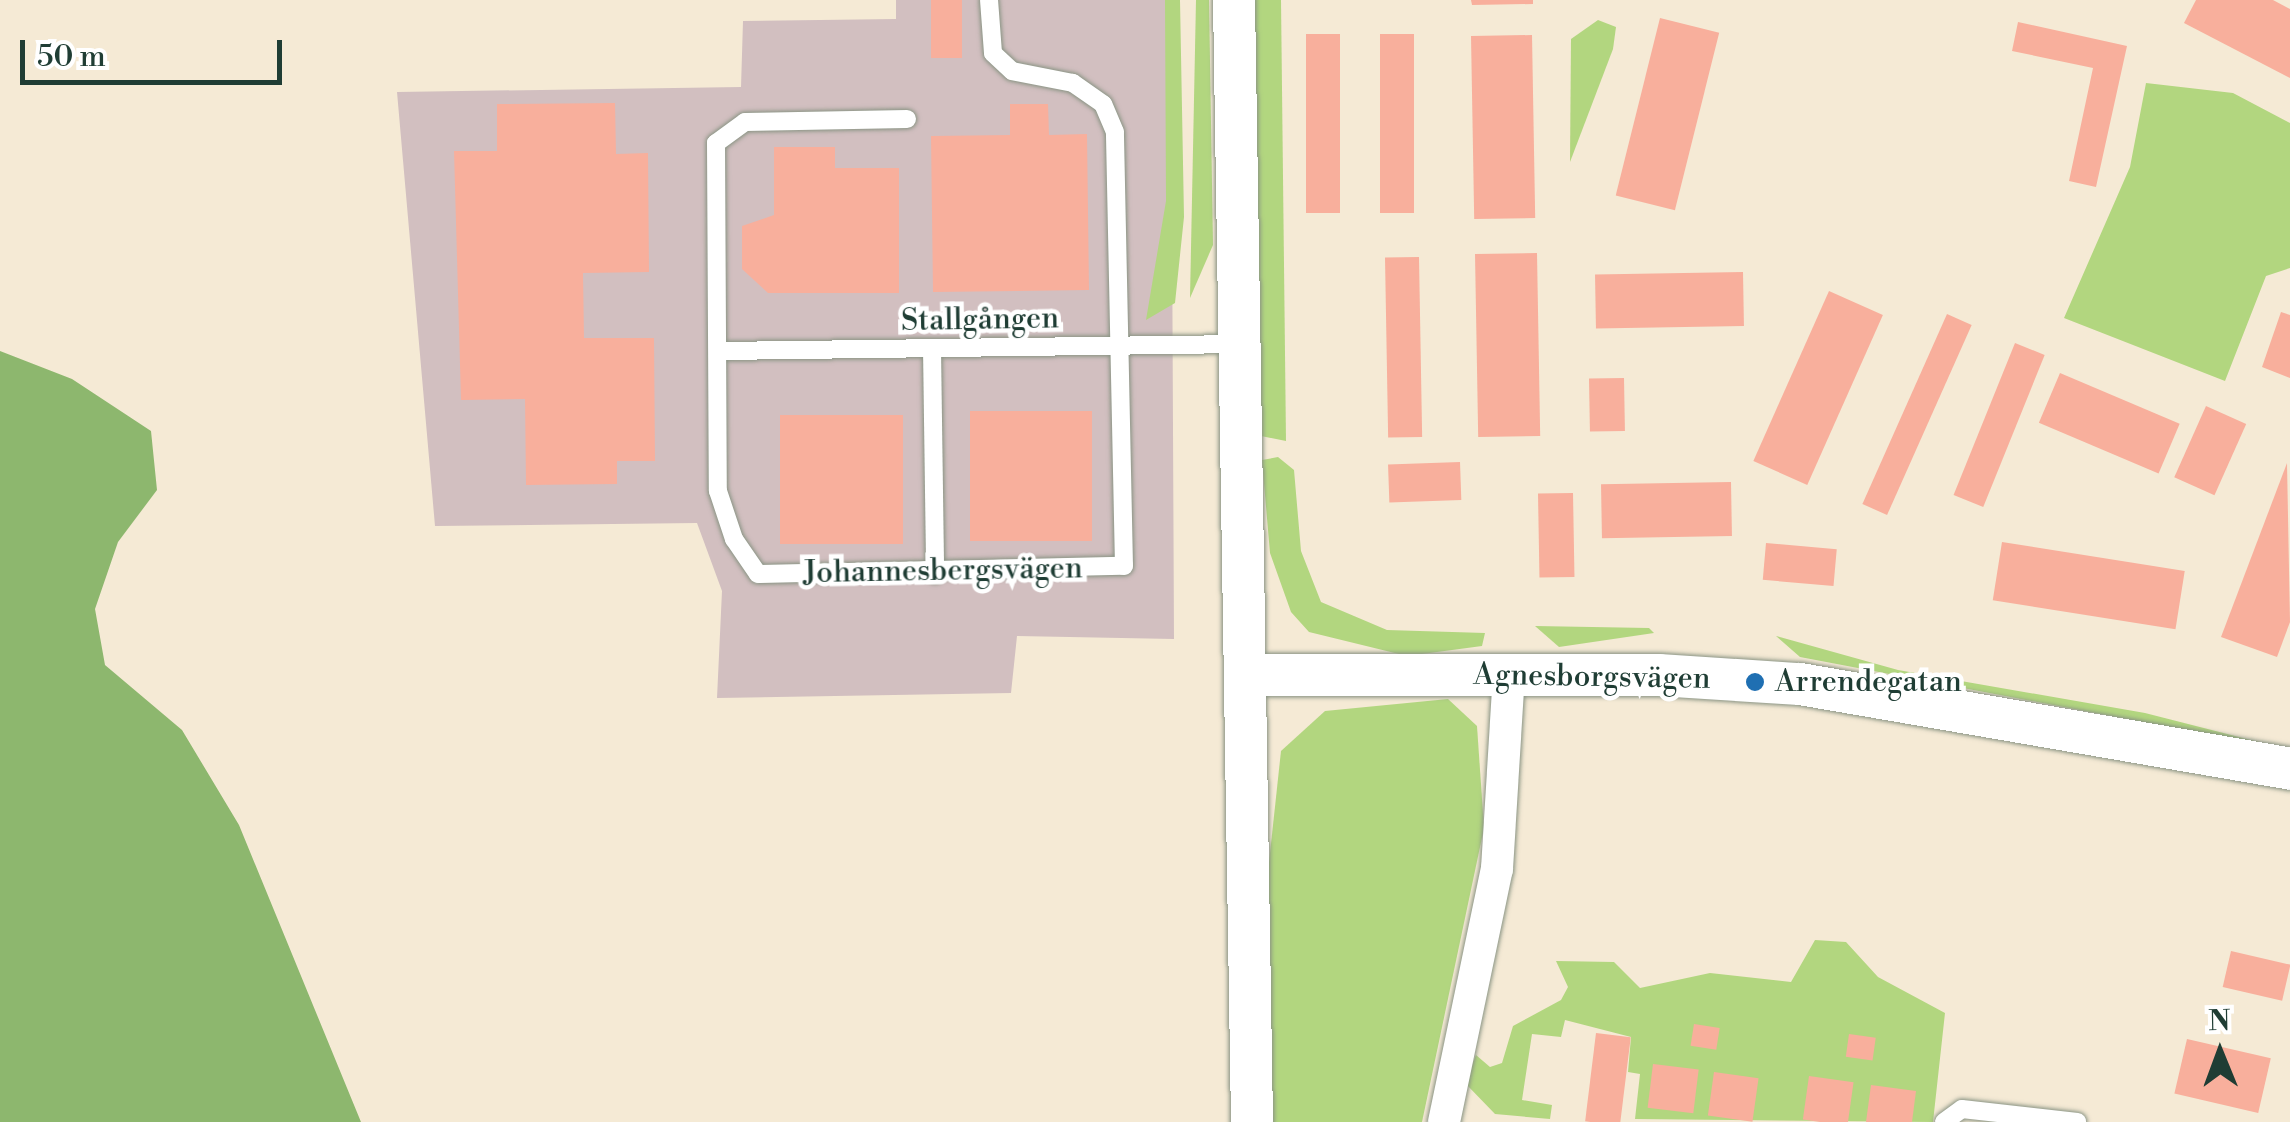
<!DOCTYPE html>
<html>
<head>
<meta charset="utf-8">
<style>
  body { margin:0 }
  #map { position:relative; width:2290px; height:1122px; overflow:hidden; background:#f5ead5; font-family:"Libre Bodoni",serif }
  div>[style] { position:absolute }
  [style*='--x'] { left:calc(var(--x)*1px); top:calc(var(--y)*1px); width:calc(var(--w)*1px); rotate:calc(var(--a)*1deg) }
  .industrial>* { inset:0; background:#d2bfc0 }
  .green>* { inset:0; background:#b2d67f }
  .forest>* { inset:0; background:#8db76e }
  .building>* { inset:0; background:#f8af9c; transform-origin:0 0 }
  .roads { filter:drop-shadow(0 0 2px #8a9484) drop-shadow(0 0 2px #8a9484) }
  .service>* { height:18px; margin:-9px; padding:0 9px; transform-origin:9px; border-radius:9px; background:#fff }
  .minor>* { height:32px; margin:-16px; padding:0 16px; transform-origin:16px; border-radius:16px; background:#fff }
  .tertiary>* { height:42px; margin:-21px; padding:0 21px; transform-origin:21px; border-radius:21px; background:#fff }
  .dots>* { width:28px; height:28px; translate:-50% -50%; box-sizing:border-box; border:5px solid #fff; border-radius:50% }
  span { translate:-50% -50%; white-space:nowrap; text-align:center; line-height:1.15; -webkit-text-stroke:9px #fff; paint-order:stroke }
  .street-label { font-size:30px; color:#1f3d34 }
  .poi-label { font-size:30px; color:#1f3d34 }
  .left { translate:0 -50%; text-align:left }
  .north { position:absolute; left:2170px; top:1002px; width:100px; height:100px; -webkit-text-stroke:8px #fff; paint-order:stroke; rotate:359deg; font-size:28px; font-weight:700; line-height:40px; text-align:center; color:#1f3d34 }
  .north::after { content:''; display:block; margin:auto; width:35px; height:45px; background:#1f3d34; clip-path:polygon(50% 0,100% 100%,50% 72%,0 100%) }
  .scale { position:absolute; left:20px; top:40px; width:262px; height:45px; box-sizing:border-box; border:5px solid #1f3d34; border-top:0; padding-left:12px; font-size:30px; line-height:35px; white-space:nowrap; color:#1f3d34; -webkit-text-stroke:8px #fff; paint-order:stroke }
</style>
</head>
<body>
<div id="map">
  <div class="industrial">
    <i style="clip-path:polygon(896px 0,1171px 0,1174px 639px,1017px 636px,1011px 693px,717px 698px,722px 591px,697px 523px,435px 526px,397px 92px,741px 87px,743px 21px,896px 19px)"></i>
  </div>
  <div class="green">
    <i style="clip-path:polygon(1165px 0,1180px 0,1184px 217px,1175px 303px,1146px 320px,1166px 201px)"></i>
    <i style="clip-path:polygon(1196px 0,1209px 0,1213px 245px,1190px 298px)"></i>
    <i style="clip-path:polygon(1252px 0,1281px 0,1286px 441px,1261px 436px)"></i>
    <i style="clip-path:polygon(1598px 20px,1616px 27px,1613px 49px,1570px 162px,1571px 39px)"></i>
    <i style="clip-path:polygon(2146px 83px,2233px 93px,2290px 123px,2290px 268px,2266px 276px,2225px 381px,2064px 318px,2130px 167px)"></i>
    <i style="clip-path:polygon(1278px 457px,1294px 470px,1301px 551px,1321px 602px,1387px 630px,1485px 633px,1482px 646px,1407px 656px,1309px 632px,1291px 612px,1270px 553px,1262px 460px)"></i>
    <i style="clip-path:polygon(1535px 626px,1649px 628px,1654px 633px,1559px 647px)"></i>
    <i style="clip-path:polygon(1776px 636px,1898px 670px,2145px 713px,2290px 750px,1800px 657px)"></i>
    <i style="clip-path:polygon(1448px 699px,1477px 726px,1484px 828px,1422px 1122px,1265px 1122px,1266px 890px,1281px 751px,1325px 711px)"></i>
    <i style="clip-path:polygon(1815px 940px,1846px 942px,1878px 977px,1945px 1013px,1933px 1122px,1635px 1119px,1640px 1074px,1628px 1072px,1631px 1037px,1565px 1020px,1561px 1037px,1532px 1034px,1522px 1100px,1552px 1105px,1550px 1119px,1495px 1114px,1465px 1083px,1476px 1055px,1490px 1067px,1502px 1063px,1513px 1026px,1561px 1000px,1568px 987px,1556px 961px,1614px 962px,1640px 988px,1710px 973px,1791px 982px)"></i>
  </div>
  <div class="forest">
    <i style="clip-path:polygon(0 351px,72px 379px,151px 431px,157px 490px,118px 542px,95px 609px,105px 665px,182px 730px,239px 825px,361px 1122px,0 1122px)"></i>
  </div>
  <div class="building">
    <i style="left:931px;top:0;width:31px;height:58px"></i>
    <i style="clip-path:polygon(1471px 0,1533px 0,1533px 4px,1472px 5px)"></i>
    <i style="clip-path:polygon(2196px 0,2273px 0,2290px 9px,2290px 78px,2184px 23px)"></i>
    <i style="left:1660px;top:18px;width:61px;height:183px;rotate:14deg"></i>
    <i style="clip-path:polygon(2018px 22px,2127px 46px,2096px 187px,2069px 181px,2093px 68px,2012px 51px)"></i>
    <i style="left:1306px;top:34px;width:34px;height:179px"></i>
    <i style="left:1380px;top:34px;width:34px;height:179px"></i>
    <i style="left:1532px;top:35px;width:183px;height:61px;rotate:89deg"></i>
    <i style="clip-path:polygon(615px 103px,616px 154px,648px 153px,649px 272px,583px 273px,584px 338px,654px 338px,655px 461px,617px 461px,617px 484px,526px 485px,525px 399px,461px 400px,454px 151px,497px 151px,497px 104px)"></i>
    <i style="clip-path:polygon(1010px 104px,1048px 104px,1049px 135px,1087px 134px,1089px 290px,933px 292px,931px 136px,1010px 135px)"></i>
    <i style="clip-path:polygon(774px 147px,835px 147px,835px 168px,899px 168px,899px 293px,768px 293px,742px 269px,742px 226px,774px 215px)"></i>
    <i style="left:1537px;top:253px;width:183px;height:62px;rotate:89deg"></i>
    <i style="left:1419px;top:257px;width:180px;height:34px;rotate:89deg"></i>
    <i style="left:1743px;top:272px;width:54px;height:148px;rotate:89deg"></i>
    <i style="left:1829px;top:291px;width:59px;height:186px;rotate:24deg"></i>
    <i style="clip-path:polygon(2281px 312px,2290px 315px,2290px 378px,2262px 367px)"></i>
    <i style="left:1947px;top:314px;width:27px;height:208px;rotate:24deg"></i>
    <i style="left:2015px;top:343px;width:32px;height:164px;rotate:22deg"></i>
    <i style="left:2060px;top:373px;width:130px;height:54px;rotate:23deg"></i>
    <i style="left:1624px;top:378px;width:53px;height:35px;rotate:89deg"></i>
    <i style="left:2206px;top:406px;width:44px;height:78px;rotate:24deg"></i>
    <i style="left:1092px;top:411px;width:130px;height:122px;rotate:90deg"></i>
    <i style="left:903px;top:415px;width:129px;height:123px;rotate:90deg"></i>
    <i style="left:1460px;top:462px;width:38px;height:72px;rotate:88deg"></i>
    <i style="clip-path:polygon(2287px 463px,2290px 622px,2277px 657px,2221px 637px)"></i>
    <i style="left:1731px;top:482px;width:54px;height:130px;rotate:89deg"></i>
    <i style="left:1573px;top:493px;width:84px;height:35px;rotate:89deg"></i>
    <i style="left:2002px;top:542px;width:185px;height:59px;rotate:9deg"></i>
    <i style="left:1766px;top:543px;width:71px;height:37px;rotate:5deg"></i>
    <i style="left:2231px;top:951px;width:61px;height:37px;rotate:13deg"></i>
    <i style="left:1694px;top:1024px;width:26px;height:22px;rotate:9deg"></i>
    <i style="left:1596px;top:1033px;width:35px;height:89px;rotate:7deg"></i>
    <i style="left:1849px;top:1034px;width:27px;height:23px;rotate:8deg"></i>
    <i style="left:2187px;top:1039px;width:86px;height:56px;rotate:13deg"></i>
    <i style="left:1653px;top:1064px;width:46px;height:44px;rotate:7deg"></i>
    <i style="left:1714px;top:1072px;width:45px;height:44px;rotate:8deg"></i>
    <i style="left:1809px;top:1076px;width:45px;height:44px;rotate:8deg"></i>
    <i style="clip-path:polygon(1871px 1085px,1916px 1091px,1912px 1122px,1866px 1122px)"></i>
  </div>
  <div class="roads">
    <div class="service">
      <i style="--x:907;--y:119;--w:162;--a:178.9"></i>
      <i style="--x:745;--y:122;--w:36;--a:144"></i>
      <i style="--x:716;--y:143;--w:348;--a:89.7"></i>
      <i style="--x:718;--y:491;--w:51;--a:71.6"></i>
      <i style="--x:734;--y:539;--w:42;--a:55.6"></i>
      <i style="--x:758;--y:574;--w:366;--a:-1.3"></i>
      <i style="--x:1124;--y:566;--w:434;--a:-91.2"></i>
      <i style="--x:1115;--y:132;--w:30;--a:-113"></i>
      <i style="--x:1103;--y:104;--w:37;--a:-145"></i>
      <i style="--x:1073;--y:83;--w:62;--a:-168.9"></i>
      <i style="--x:1012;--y:71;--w:26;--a:-137"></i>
      <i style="--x:993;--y:53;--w:53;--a:-94.3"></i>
      <i style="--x:932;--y:348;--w:226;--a:89.2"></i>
      <i style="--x:721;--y:351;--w:519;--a:-0.77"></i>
      <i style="--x:1944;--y:1122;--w:22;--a:-36"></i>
      <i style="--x:1962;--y:1109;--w:116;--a:6.4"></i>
    </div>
    <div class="minor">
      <i style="--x:1444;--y:1122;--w:258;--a:-78.2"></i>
      <i style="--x:1497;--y:869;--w:195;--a:-86.5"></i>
    </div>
    <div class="tertiary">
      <i style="--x:1234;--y:0;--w:1122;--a:89.08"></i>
      <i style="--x:1245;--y:675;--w:414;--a:0"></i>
      <i style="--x:1659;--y:675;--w:141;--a:3.7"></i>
      <i style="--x:1800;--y:684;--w:497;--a:9.8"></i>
    </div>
  </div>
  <div class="dots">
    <i style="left:1755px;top:682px;background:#1f6fb2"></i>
  </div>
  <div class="street-label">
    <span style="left:980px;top:320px;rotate:-1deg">Stallgången</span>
    <span style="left:943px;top:571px;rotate:-1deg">Johannesbergsvägen</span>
    <span style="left:1592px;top:677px;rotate:1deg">Agnesborgsvägen</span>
  </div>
  <div class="poi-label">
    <span class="left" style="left:1775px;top:682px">Arrendegatan</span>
  </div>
  <div class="north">N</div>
  <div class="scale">50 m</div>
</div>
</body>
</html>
